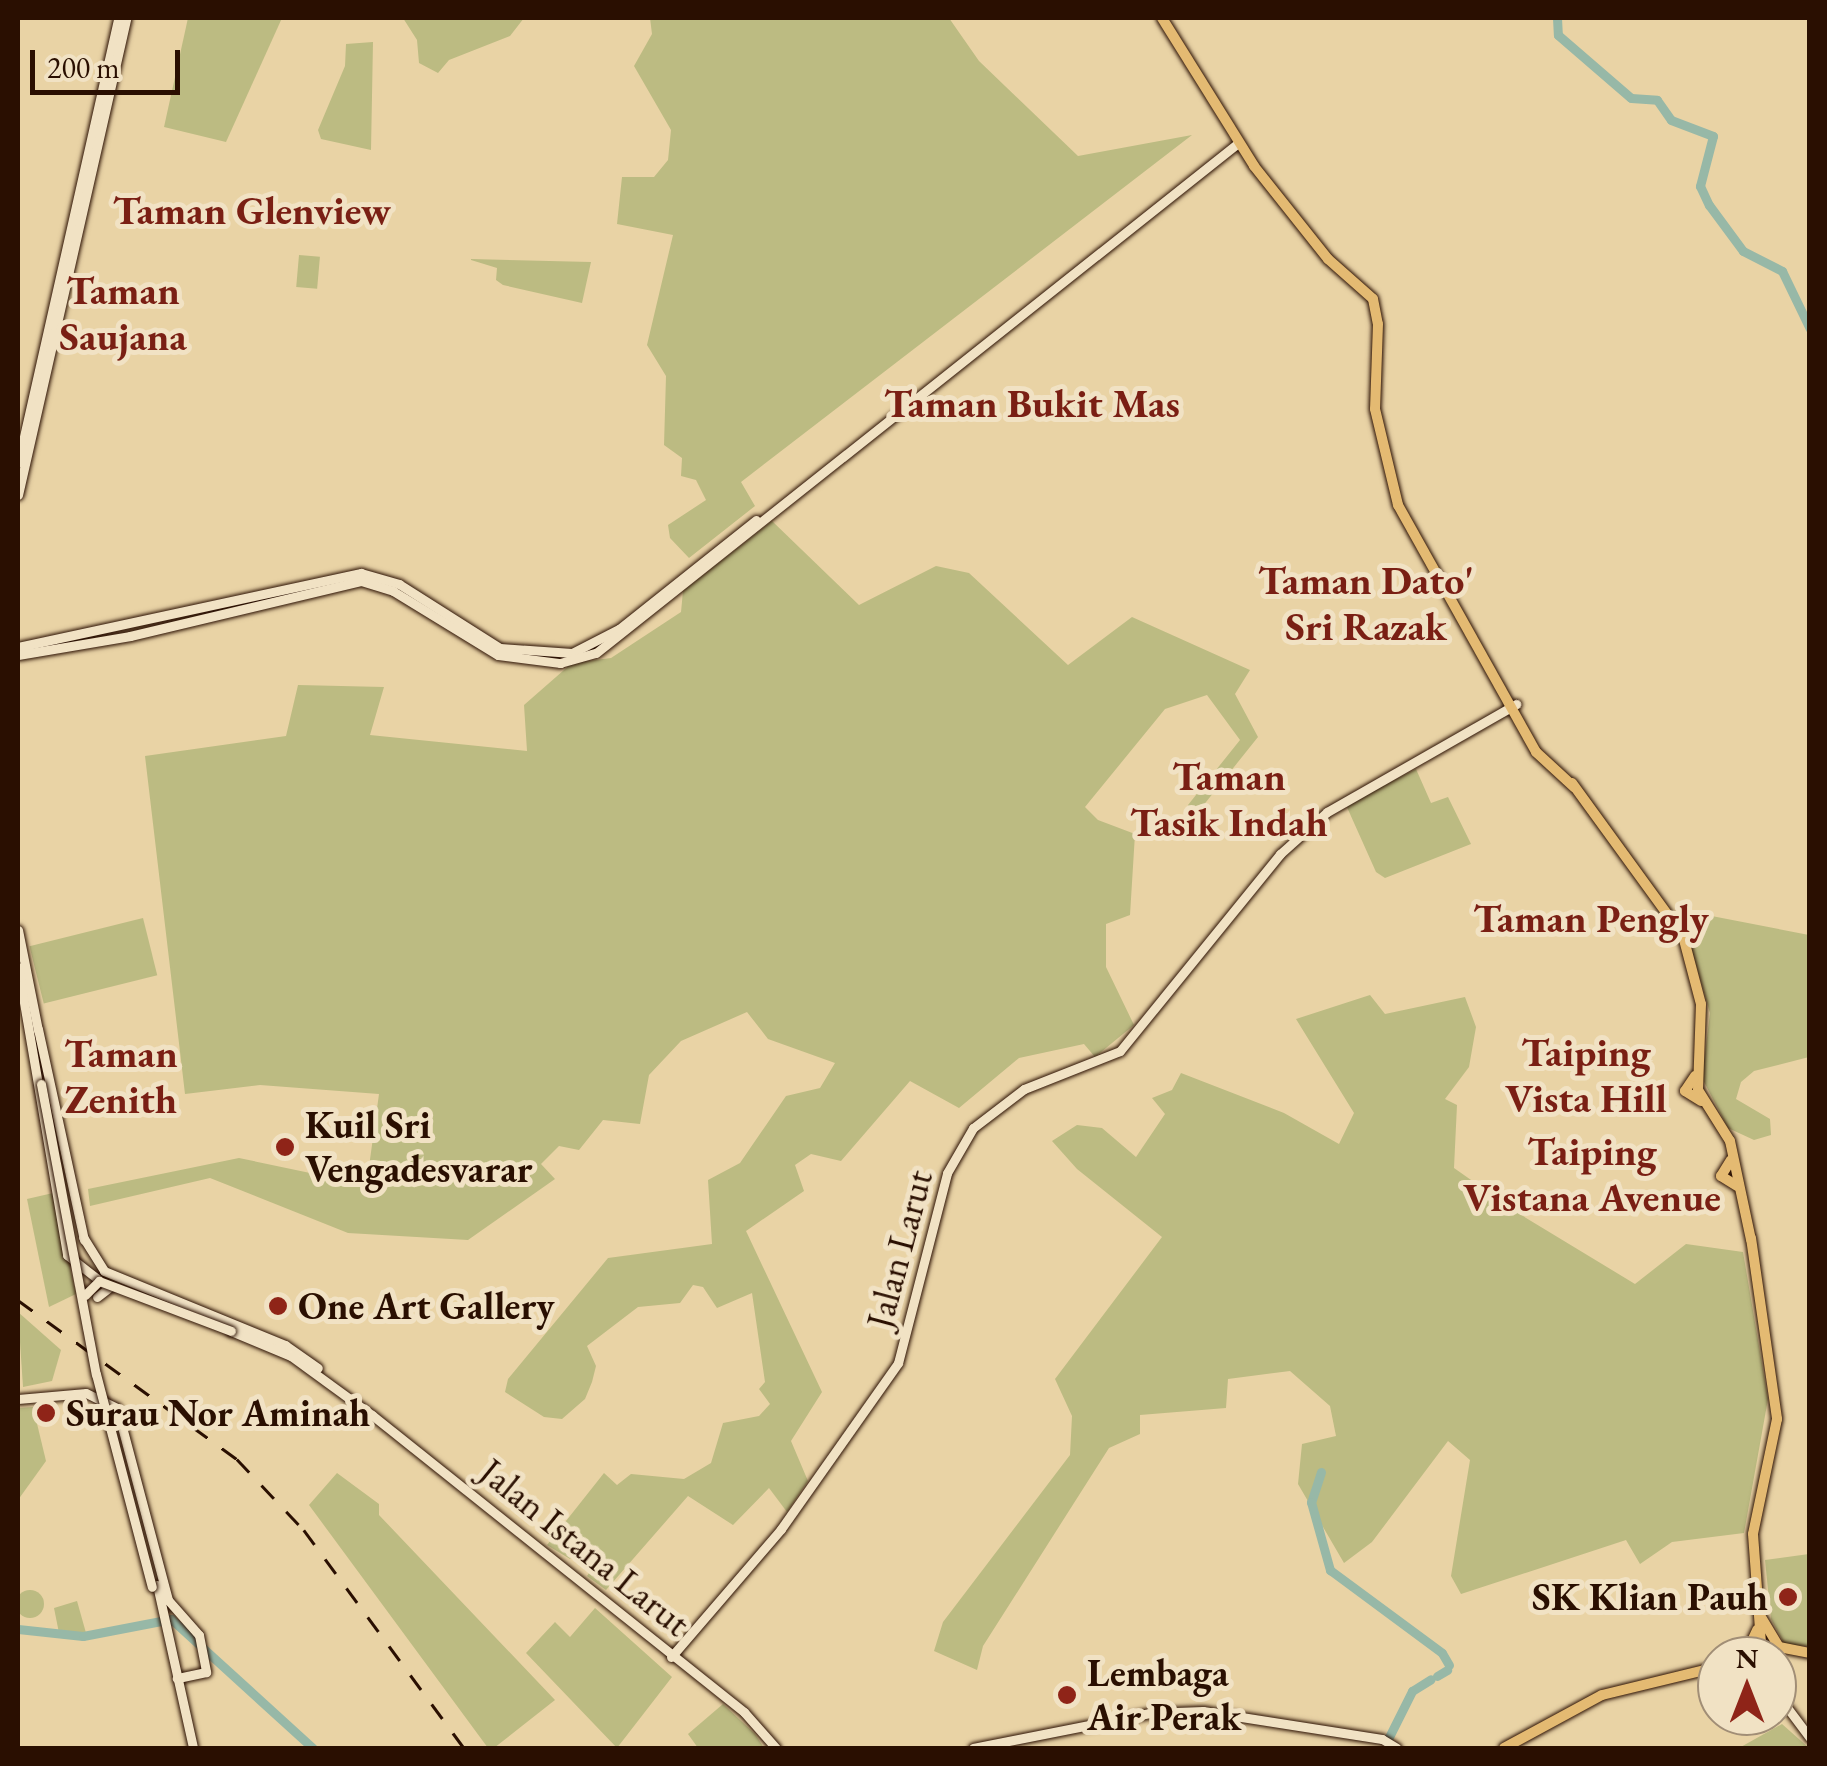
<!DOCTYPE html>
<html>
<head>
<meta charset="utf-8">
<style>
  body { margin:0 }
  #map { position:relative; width:1827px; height:1766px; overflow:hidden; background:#e9d3a5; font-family:"EB Garamond",serif }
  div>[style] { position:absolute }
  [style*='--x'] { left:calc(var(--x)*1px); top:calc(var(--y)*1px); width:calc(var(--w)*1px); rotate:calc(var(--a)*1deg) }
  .green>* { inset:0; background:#bcbb82; transform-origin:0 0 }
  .round { border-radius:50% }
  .river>* { height:9px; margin:-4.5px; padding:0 4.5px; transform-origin:4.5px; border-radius:4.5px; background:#97b8a7 }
  .roads { filter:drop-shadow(0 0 2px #2a0f01) drop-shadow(0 0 2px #2a0f01) }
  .secondary>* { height:9px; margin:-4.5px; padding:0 4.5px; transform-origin:4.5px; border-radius:4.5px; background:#f1e2c4 }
  .primary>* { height:10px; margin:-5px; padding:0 5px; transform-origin:5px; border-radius:5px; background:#e4ba72 }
  .rail>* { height:2.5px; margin-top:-1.25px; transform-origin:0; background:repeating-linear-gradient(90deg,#2a0f01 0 18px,transparent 0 36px) }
  .bridges { filter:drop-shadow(0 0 2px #2a0f01) drop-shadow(0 0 2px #2a0f01) }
  .secondary-bridge>* { height:9px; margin:-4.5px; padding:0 4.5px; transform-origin:4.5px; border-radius:4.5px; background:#f1e2c4 }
  .dots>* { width:28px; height:28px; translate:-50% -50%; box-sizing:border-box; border:5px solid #f1e2c4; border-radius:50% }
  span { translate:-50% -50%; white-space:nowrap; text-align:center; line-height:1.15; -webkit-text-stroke:10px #f1e2c4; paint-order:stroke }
  .poi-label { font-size:38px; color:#2a0f01; font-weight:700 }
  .left { translate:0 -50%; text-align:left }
  .right { translate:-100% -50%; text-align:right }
  .street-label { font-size:38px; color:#2a0f01 }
  .neighbourhood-label { font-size:40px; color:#7a1f14; font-weight:700 }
  .frame { position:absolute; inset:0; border:20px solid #2a0f01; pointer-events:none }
  .north { position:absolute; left:1697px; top:1636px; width:100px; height:100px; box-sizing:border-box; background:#f1e2c4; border:2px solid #a18e76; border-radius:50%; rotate:0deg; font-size:28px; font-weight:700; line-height:40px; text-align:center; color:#2a0f01 }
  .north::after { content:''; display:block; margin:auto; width:35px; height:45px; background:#8f2418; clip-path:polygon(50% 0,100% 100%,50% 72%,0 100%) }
  .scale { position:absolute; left:30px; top:50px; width:150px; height:45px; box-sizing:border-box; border:5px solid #2a0f01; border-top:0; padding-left:12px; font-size:30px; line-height:35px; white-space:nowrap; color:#2a0f01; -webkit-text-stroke:8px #f1e2c4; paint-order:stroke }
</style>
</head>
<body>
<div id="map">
  <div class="green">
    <i style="clip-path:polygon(188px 18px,282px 18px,226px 142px,164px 127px)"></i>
    <i style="clip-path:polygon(403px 18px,524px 18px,510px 36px,449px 60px,438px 73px,419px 63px,417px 40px)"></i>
    <i style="clip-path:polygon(650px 18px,949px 18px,979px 61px,1078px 156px,1192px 135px,741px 482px,755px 506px,689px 558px,670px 538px,668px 525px,706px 500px,696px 480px,681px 476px,682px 458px,664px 445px,666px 376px,647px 345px,673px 235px,617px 224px,622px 177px,654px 177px,668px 160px,671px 130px,634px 66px,652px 34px)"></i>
    <i style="clip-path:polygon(373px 42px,371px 150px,321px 139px,318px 130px,345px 66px,346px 44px)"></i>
    <i style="left:299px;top:255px;width:21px;height:32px;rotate:5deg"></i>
    <i style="clip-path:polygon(471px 260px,471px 259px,591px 262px,582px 303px,503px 285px,496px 280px,497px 268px)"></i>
    <i style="clip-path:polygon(772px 521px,859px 605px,936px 566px,969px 573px,1068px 665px,1132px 617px,1250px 670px,1235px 694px,1258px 737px,1190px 822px,1188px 805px,1240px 740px,1207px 695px,1165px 709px,1085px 807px,1098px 820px,1135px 834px,1130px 915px,1106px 924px,1106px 967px,1134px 1025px,1095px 1057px,1084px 1044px,1019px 1058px,959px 1108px,910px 1081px,841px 1161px,811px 1154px,795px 1165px,804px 1191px,746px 1231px,822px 1392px,791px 1441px,808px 1481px,787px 1512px,769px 1488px,733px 1525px,688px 1496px,606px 1590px,587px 1576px,601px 1555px,588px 1545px,570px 1559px,547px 1545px,604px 1473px,617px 1485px,631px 1474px,684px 1479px,711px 1463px,723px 1423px,759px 1416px,770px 1404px,759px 1389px,765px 1382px,752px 1293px,717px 1308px,703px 1287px,693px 1285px,680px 1303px,638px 1307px,587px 1346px,596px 1366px,592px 1382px,585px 1399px,562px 1419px,544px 1417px,505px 1392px,508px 1379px,608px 1258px,712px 1244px,708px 1180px,740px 1163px,786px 1096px,820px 1088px,835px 1063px,768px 1039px,747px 1012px,681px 1041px,649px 1075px,640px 1124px,603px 1120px,579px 1150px,559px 1146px,541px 1164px,555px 1179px,468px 1240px,348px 1233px,210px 1178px,90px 1206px,88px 1189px,239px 1158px,353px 1182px,368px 1174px,379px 1094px,260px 1085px,185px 1094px,145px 756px,286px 736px,298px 685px,384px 687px,370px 735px,527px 751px,524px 705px,572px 663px,611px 658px,681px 612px,683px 591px)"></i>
    <i style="clip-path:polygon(1416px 769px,1431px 803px,1448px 797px,1471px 844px,1385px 878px,1376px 872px,1346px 805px)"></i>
    <i style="clip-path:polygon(1691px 912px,1809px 935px,1809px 1057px,1754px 1071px,1741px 1082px,1736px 1099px,1770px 1119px,1771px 1135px,1754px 1140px,1728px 1128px,1702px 1078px,1710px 1013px,1683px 920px)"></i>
    <i style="left:143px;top:918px;width:59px;height:117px;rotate:76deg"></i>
    <i style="clip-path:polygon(1370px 995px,1385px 1014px,1465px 997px,1476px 1027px,1469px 1067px,1445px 1099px,1457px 1105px,1454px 1168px,1518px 1213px,1635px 1284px,1686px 1244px,1743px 1252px,1768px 1399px,1744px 1533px,1672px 1542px,1640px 1564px,1626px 1540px,1461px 1594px,1451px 1576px,1470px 1460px,1448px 1441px,1372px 1542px,1344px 1563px,1298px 1484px,1302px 1444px,1336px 1436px,1330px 1406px,1290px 1371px,1228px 1379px,1226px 1408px,1140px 1415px,1140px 1434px,1109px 1448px,983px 1646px,977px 1670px,934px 1651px,943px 1622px,1070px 1455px,1072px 1416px,1055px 1379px,1162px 1237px,1077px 1169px,1052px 1141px,1077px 1125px,1102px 1128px,1136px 1157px,1165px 1114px,1152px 1098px,1172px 1090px,1181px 1073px,1284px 1113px,1339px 1144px,1354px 1113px,1296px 1019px)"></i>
    <i style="clip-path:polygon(53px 1193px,76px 1294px,49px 1307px,27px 1199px)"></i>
    <i style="clip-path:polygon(18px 1312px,61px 1350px,52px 1381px,23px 1387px)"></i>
    <i style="clip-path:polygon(33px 1407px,46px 1461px,18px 1500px,18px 1408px)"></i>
    <i style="clip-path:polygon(337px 1473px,379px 1504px,379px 1515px,555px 1700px,494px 1748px,488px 1748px,309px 1505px)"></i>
    <i style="clip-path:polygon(1809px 1554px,1809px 1646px,1785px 1645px,1771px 1619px,1765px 1560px)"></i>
    <i class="round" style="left:16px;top:1590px;width:28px;height:28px"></i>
    <i style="clip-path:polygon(77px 1601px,86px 1633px,59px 1633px,54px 1608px)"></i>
    <i style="clip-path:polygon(595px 1608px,672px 1677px,617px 1748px,526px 1653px,555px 1622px,570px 1637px)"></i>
    <i style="clip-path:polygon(723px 1704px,755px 1734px,764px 1748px,698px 1748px,688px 1734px)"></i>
    <i style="clip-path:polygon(1782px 1724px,1809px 1748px,1739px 1748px)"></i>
  </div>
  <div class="river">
    <i style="--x:1557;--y:18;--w:17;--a:87"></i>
    <i style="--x:1558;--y:35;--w:96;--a:40.8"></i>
    <i style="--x:1631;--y:98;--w:26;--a:4"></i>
    <i style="--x:1657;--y:100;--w:24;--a:55"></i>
    <i style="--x:1671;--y:120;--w:45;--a:20.9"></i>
    <i style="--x:1713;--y:136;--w:52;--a:104.6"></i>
    <i style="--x:1700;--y:186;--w:21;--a:65"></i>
    <i style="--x:1709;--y:205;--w:57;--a:53.5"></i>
    <i style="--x:1743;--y:251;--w:44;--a:27.1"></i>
    <i style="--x:1782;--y:271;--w:64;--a:64.2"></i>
    <i style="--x:1321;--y:1472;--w:32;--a:108"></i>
    <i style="--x:1311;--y:1502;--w:71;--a:74.4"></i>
    <i style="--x:1330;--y:1570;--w:139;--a:36.5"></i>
    <i style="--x:1442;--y:1653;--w:14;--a:60"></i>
    <i style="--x:18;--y:1629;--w:65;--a:6.1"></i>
    <i style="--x:83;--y:1636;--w:90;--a:-10.9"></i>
    <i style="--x:171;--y:1619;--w:192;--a:42.3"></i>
    <i style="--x:1437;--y:1676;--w:12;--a:-31"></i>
    <i style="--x:1388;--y:1739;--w:54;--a:-63.4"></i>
    <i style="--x:1412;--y:1691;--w:22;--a:-32"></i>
  </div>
  <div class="roads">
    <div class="secondary">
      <i style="--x:18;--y:463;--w:456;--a:-77.3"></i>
      <i style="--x:18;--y:495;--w:489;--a:-77.2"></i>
      <i style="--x:18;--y:647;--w:351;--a:-12.2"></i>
      <i style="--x:361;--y:573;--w:40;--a:16"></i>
      <i style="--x:399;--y:584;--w:120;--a:32.4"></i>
      <i style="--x:500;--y:648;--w:72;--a:4"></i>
      <i style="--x:572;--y:653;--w:53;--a:-27.1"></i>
      <i style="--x:619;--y:629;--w:175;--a:-38.5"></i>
      <i style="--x:18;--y:655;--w:114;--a:-9.6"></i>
      <i style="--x:130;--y:636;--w:237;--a:-13.4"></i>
      <i style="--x:361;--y:581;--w:34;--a:17"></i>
      <i style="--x:393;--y:591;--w:123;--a:31.4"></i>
      <i style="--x:498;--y:655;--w:63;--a:7.4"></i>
      <i style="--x:560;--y:663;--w:37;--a:-16"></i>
      <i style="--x:596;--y:653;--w:820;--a:-38.46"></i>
      <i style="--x:18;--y:930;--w:102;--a:78.7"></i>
      <i style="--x:18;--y:967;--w:21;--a:79"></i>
      <i style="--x:21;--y:985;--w:274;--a:80.3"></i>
      <i style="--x:67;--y:1255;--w:47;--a:38.1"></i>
      <i style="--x:38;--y:1029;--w:216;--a:77.7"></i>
      <i style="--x:83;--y:1237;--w:40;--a:58"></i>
      <i style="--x:104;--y:1271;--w:196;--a:22.2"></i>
      <i style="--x:285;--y:1345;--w:40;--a:34.9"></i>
      <i style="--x:97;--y:1297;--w:16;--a:-38"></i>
      <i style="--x:231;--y:1331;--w:65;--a:22.6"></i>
      <i style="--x:291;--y:1356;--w:100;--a:36.1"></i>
      <i style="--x:372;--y:1415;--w:476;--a:38.6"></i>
      <i style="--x:744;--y:1712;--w:48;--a:48.4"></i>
      <i style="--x:18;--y:1399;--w:68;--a:-5"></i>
      <i style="--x:86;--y:1393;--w:34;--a:26"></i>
      <i style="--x:117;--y:1408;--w:199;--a:75.1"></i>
      <i style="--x:168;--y:1600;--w:47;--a:48.5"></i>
      <i style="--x:199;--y:1635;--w:38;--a:79"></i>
      <i style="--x:206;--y:1672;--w:30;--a:168"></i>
      <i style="--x:157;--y:1585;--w:167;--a:77.5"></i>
      <i style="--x:671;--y:1657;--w:169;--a:-49.3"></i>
      <i style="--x:781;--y:1529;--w:203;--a:-54.8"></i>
      <i style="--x:898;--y:1363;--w:196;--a:-75.5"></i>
      <i style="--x:947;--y:1173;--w:52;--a:-60"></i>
      <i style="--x:973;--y:1128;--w:64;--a:-37.4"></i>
      <i style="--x:1024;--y:1089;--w:103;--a:-21.6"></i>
      <i style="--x:1120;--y:1051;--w:254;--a:-50.9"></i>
      <i style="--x:1280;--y:854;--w:63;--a:-41.8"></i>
      <i style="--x:1327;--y:812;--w:218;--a:-29.7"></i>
      <i style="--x:1777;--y:1694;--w:55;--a:53.1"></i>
      <i style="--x:973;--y:1748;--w:179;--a:-11.2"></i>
      <i style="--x:1149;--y:1713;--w:54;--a:-2.1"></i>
      <i style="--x:1203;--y:1711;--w:181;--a:8.9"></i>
      <i style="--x:1382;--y:1739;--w:17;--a:31"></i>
    </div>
    <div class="primary">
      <i style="--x:1162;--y:18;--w:174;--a:58.1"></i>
      <i style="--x:1254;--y:166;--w:119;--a:51.5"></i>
      <i style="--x:1328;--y:259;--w:60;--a:41.6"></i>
      <i style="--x:1373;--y:299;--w:25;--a:79"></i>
      <i style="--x:1378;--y:324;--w:85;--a:92"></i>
      <i style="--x:1375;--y:409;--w:99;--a:76.5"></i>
      <i style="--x:1398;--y:505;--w:283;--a:60.8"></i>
      <i style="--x:1536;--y:752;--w:52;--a:42.6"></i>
      <i style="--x:1572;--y:783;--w:189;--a:54"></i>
      <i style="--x:1683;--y:936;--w:70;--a:75.2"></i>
      <i style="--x:1701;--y:1004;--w:86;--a:92"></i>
      <i style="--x:1698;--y:1090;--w:60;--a:57.9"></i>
      <i style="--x:1730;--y:1141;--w:101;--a:78"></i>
      <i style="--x:1695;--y:1076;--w:18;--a:124"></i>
      <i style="--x:1685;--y:1091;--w:19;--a:32"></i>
      <i style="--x:1731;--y:1160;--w:19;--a:122"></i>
      <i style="--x:1721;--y:1176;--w:19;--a:32"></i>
      <i style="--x:1751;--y:1238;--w:183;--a:81.8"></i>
      <i style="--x:1777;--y:1419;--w:117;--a:101.8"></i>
      <i style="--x:1753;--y:1534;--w:122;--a:85.8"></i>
      <i style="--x:1761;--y:1617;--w:35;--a:59"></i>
      <i style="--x:1779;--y:1647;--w:32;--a:11"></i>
      <i style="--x:1745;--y:1656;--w:29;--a:-65"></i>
      <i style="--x:1504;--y:1748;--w:111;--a:-28.4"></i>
      <i style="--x:1602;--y:1695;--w:118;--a:-13.7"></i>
    </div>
  </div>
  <div class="rail">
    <i style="--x:18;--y:1300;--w:271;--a:36"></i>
    <i style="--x:237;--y:1459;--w:98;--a:46.7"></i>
    <i style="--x:304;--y:1530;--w:270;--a:53.7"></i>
  </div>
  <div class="bridges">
    <div class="secondary-bridge">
      <i style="--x:41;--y:1084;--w:295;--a:79.3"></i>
      <i style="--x:96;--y:1374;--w:220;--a:75.3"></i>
      <i style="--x:85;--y:1295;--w:20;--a:-45"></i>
      <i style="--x:99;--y:1281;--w:141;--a:20.7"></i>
    </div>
  </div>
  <div class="dots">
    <i style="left:285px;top:1147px;background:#8f2418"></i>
    <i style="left:278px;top:1306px;background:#8f2418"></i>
    <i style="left:46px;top:1413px;background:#8f2418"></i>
    <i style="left:1788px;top:1597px;background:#8f2418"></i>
    <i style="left:1067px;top:1695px;background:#8f2418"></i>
  </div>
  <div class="poi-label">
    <span class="left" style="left:305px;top:1147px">Kuil Sri<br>Vengadesvarar</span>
    <span class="left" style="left:298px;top:1306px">One Art Gallery</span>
    <span class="left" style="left:66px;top:1413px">Surau Nor Aminah</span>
    <span class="right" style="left:1768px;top:1597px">SK Klian Pauh</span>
    <span class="left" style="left:1087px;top:1695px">Lembaga<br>Air Perak</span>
  </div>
  <div class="street-label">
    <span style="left:899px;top:1249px;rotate:-75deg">Jalan Larut</span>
    <span style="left:585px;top:1547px;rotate:39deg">Jalan Istana Larut</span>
  </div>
  <div class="neighbourhood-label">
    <span style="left:252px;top:210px">Taman Glenview</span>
    <span style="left:123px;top:313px">Taman<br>Saujana</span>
    <span style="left:1032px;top:403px">Taman Bukit Mas</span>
    <span style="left:1366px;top:603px">Taman Dato'<br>Sri Razak</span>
    <span style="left:1229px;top:799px">Taman<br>Tasik Indah</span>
    <span style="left:1591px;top:918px">Taman Pengly</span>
    <span style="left:1586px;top:1075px">Taiping<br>Vista Hill</span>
    <span style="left:121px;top:1076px">Taman<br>Zenith</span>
    <span style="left:1592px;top:1174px">Taiping<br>Vistana Avenue</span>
  </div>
  <div class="frame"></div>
  <div class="north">N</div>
  <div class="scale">200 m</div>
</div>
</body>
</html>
